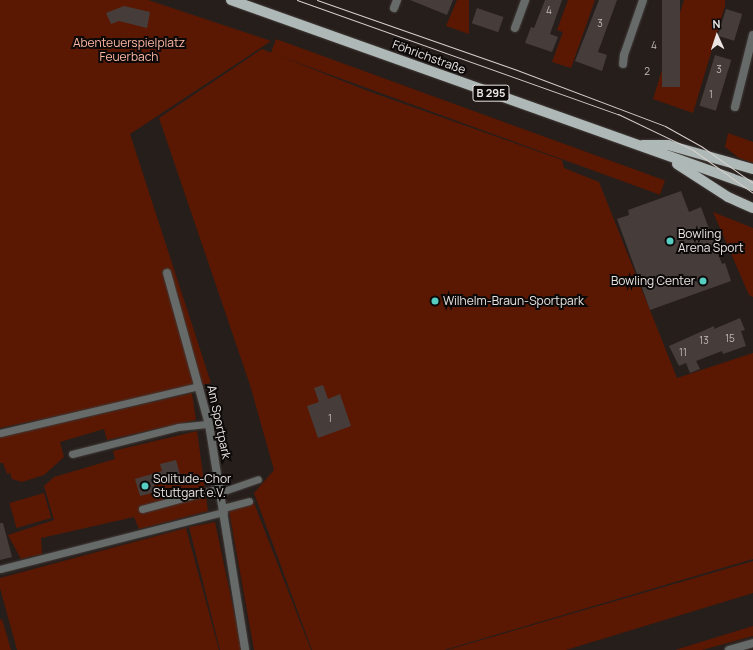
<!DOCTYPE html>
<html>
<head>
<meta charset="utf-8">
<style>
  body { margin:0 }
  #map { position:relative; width:753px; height:650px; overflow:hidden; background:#261e1b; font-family:Manrope,sans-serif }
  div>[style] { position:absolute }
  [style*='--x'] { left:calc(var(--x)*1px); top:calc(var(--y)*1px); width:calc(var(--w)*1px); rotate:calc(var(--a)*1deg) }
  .green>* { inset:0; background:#5a1803; transform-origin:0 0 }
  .building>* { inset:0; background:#463d3b; transform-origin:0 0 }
  .roads { filter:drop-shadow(0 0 1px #413a37) drop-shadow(0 0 1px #413a37) }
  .service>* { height:7px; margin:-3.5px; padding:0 3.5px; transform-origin:3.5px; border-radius:3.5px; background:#666b6a }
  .minor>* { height:8px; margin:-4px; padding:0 4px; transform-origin:4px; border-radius:4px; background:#666b6a }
  .primary>* { height:10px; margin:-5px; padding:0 5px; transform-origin:5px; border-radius:5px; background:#aeb8b6 }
  .tram>* { height:1px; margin:-0.5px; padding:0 0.5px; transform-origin:0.5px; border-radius:0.5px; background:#d6d0ce }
  .dots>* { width:11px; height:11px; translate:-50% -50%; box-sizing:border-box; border:2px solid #0c0908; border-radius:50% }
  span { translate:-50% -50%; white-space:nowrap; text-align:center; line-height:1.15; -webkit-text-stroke:4px #0c0908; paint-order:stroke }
  .number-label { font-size:10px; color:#c1bbb9 }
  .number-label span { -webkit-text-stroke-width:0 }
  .shield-label span { padding:1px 3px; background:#0c0908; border:1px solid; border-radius:3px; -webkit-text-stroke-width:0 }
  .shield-label { font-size:11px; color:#eae5e3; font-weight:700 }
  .park-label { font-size:12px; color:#fcb7a3 }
  .street-label { font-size:12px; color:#eae5e3 }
  .poi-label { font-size:12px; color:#eae5e3 }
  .left { translate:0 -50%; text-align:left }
  .right { translate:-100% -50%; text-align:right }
  .north { position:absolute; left:697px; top:16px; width:40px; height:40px; -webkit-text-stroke:3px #0c0908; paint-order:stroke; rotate:357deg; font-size:11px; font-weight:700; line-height:16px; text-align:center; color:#eae5e3 }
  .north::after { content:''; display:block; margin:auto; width:14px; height:18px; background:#eae5e3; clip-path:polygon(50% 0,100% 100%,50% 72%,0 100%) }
</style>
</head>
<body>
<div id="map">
  <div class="green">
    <i style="clip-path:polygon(0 0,148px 0,271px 41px,130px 134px,211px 383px,0 428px)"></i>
    <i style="clip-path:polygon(457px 0,469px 0,469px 34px,446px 26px)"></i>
    <i style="clip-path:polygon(568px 0,595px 0,571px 68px,552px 62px,563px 32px,557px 30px)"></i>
    <i style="clip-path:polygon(684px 0,725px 0,725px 6px,693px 113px,653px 99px)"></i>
    <i style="left:276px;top:39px;width:414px;height:15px;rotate:20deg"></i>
    <i style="clip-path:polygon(262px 49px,368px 91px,562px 160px,564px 168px,599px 182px,677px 378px,753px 353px,753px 559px,444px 650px,312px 650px,254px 493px,274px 470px,250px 385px,159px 118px)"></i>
    <i style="clip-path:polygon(728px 133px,753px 142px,753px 163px,739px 158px,725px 147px)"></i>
    <i style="clip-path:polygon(713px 212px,753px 228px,753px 297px,749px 295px)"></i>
    <i style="clip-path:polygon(192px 393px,196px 420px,107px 440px,104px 429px,60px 442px,64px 457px,44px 475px,22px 482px,12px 479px,10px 473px,7px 474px,3px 463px,0 463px,0 437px)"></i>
    <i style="clip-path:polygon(197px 431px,208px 511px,139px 529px,134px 517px,41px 538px,42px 554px,21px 559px,8px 535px,54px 520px,44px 486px,54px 477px,115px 459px,113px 451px)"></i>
    <i style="left:44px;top:493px;width:26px;height:36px;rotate:74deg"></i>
    <i style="clip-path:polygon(254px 503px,311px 650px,254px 650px,229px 511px)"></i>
    <i style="clip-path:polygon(215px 522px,242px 650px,220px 650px,189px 527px)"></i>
    <i style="clip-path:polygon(186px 528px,219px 650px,17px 650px,0 588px,0 578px)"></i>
    <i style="clip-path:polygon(753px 561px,753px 593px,566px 650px,447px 650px)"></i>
    <i style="clip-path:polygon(2px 619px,11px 650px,0 650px,0 620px)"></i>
    <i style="clip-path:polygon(753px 626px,753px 636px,702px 650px,675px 650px)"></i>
  </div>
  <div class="building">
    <i style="clip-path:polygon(410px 0,453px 0,447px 15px)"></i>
    <i style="clip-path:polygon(545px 0,562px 0,550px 34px,558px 37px,552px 52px,525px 43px,531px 27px,534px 28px)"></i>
    <i style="clip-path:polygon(599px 0,617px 0,598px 52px,607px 55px,602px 71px,575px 61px)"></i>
    <i style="left:662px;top:0;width:18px;height:87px"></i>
    <i style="clip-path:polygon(124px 6px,150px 12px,147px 28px,119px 21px,111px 24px,106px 13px)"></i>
    <i style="left:477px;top:8px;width:28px;height:16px;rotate:19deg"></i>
    <i style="left:726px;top:9px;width:17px;height:28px;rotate:17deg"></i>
    <i style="left:715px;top:55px;width:17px;height:53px;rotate:17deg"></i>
    <i style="clip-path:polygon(681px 191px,689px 212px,701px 207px,722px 264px,725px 263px,731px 281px,650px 310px,617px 219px,629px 215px,628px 210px)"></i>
    <i style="clip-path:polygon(740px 318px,745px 330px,741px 331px,746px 346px,723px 354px,722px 351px,696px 361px,700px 369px,690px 373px,686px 363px,679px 366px,669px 346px,714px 326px,714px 329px)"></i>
    <i style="clip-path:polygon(323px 385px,328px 399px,340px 394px,351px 426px,318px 438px,307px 406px,319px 402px,314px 388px)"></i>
    <i style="clip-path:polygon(176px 460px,181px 478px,154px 485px,156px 492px,140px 496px,135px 479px,162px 471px,160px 464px)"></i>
    <i style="clip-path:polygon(0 523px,3px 523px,12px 557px,0 560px)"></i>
  </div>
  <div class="roads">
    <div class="service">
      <i style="--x:0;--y:433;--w:204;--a:-13.3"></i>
      <i style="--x:72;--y:454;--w:109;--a:-14.3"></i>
      <i style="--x:178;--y:427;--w:31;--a:-6"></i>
      <i style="--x:221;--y:492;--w:39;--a:-19"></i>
      <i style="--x:223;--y:508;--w:27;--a:-15"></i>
      <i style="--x:142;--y:509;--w:81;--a:-15.1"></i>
      <i style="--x:0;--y:569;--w:231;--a:-14.3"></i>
    </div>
    <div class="minor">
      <i style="--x:394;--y:8;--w:9;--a:-69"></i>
      <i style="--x:515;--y:28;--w:30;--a:-70"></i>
      <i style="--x:623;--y:64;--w:9;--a:-84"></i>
      <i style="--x:624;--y:55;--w:58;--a:-70.9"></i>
      <i style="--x:735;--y:107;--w:74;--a:-76"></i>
      <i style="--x:167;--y:273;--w:157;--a:74.5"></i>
      <i style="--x:209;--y:424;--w:229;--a:80.9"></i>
      <i style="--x:729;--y:650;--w:25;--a:-16"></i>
    </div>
    <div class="primary">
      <i style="--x:231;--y:0;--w:554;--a:19.61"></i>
      <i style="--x:643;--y:145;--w:25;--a:0"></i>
      <i style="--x:668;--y:145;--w:88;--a:15.8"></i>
      <i style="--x:677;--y:164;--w:61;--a:32.9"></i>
      <i style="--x:728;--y:197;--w:27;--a:24"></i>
    </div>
  </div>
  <div class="tram">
    <i style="--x:297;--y:0;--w:341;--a:19.6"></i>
    <i style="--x:618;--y:114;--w:83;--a:25.6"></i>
    <i style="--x:693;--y:150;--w:74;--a:35.6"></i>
    <i style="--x:317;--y:0;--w:212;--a:19.3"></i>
    <i style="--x:517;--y:70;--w:158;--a:20.7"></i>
    <i style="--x:665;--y:126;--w:41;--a:29.1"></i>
    <i style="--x:701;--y:146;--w:64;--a:35.4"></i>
  </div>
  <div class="dots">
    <i style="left:670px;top:241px;background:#57cec2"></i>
    <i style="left:703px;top:281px;background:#57cec2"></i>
    <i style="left:435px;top:301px;background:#57cec2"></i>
    <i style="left:145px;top:486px;background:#57cec2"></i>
  </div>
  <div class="number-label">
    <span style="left:549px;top:11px">4</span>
    <span style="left:600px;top:24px">3</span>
    <span style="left:654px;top:46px">4</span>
    <span style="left:719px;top:70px">3</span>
    <span style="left:647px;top:72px">2</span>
    <span style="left:711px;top:95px">1</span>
    <span style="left:730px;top:339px">15</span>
    <span style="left:704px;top:341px">13</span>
    <span style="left:683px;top:353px">11</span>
    <span style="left:330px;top:419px">1</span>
  </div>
  <div class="shield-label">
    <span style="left:491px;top:93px">B 295</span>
  </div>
  <div class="park-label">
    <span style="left:129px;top:50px">Abenteuerspielplatz<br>Feuerbach</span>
  </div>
  <div class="street-label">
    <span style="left:429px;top:57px;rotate:20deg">Föhrichstraße</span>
    <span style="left:219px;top:422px;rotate:78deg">Am Sportpark</span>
  </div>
  <div class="poi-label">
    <span class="left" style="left:678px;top:241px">Bowling<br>Arena Sport</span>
    <span class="right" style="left:695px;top:281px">Bowling Center</span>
    <span class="left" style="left:443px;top:301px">Wilhelm-Braun-Sportpark</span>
    <span class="left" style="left:153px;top:486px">Solitude-Chor<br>Stuttgart e.V.</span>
  </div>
  <div class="north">N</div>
</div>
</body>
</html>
